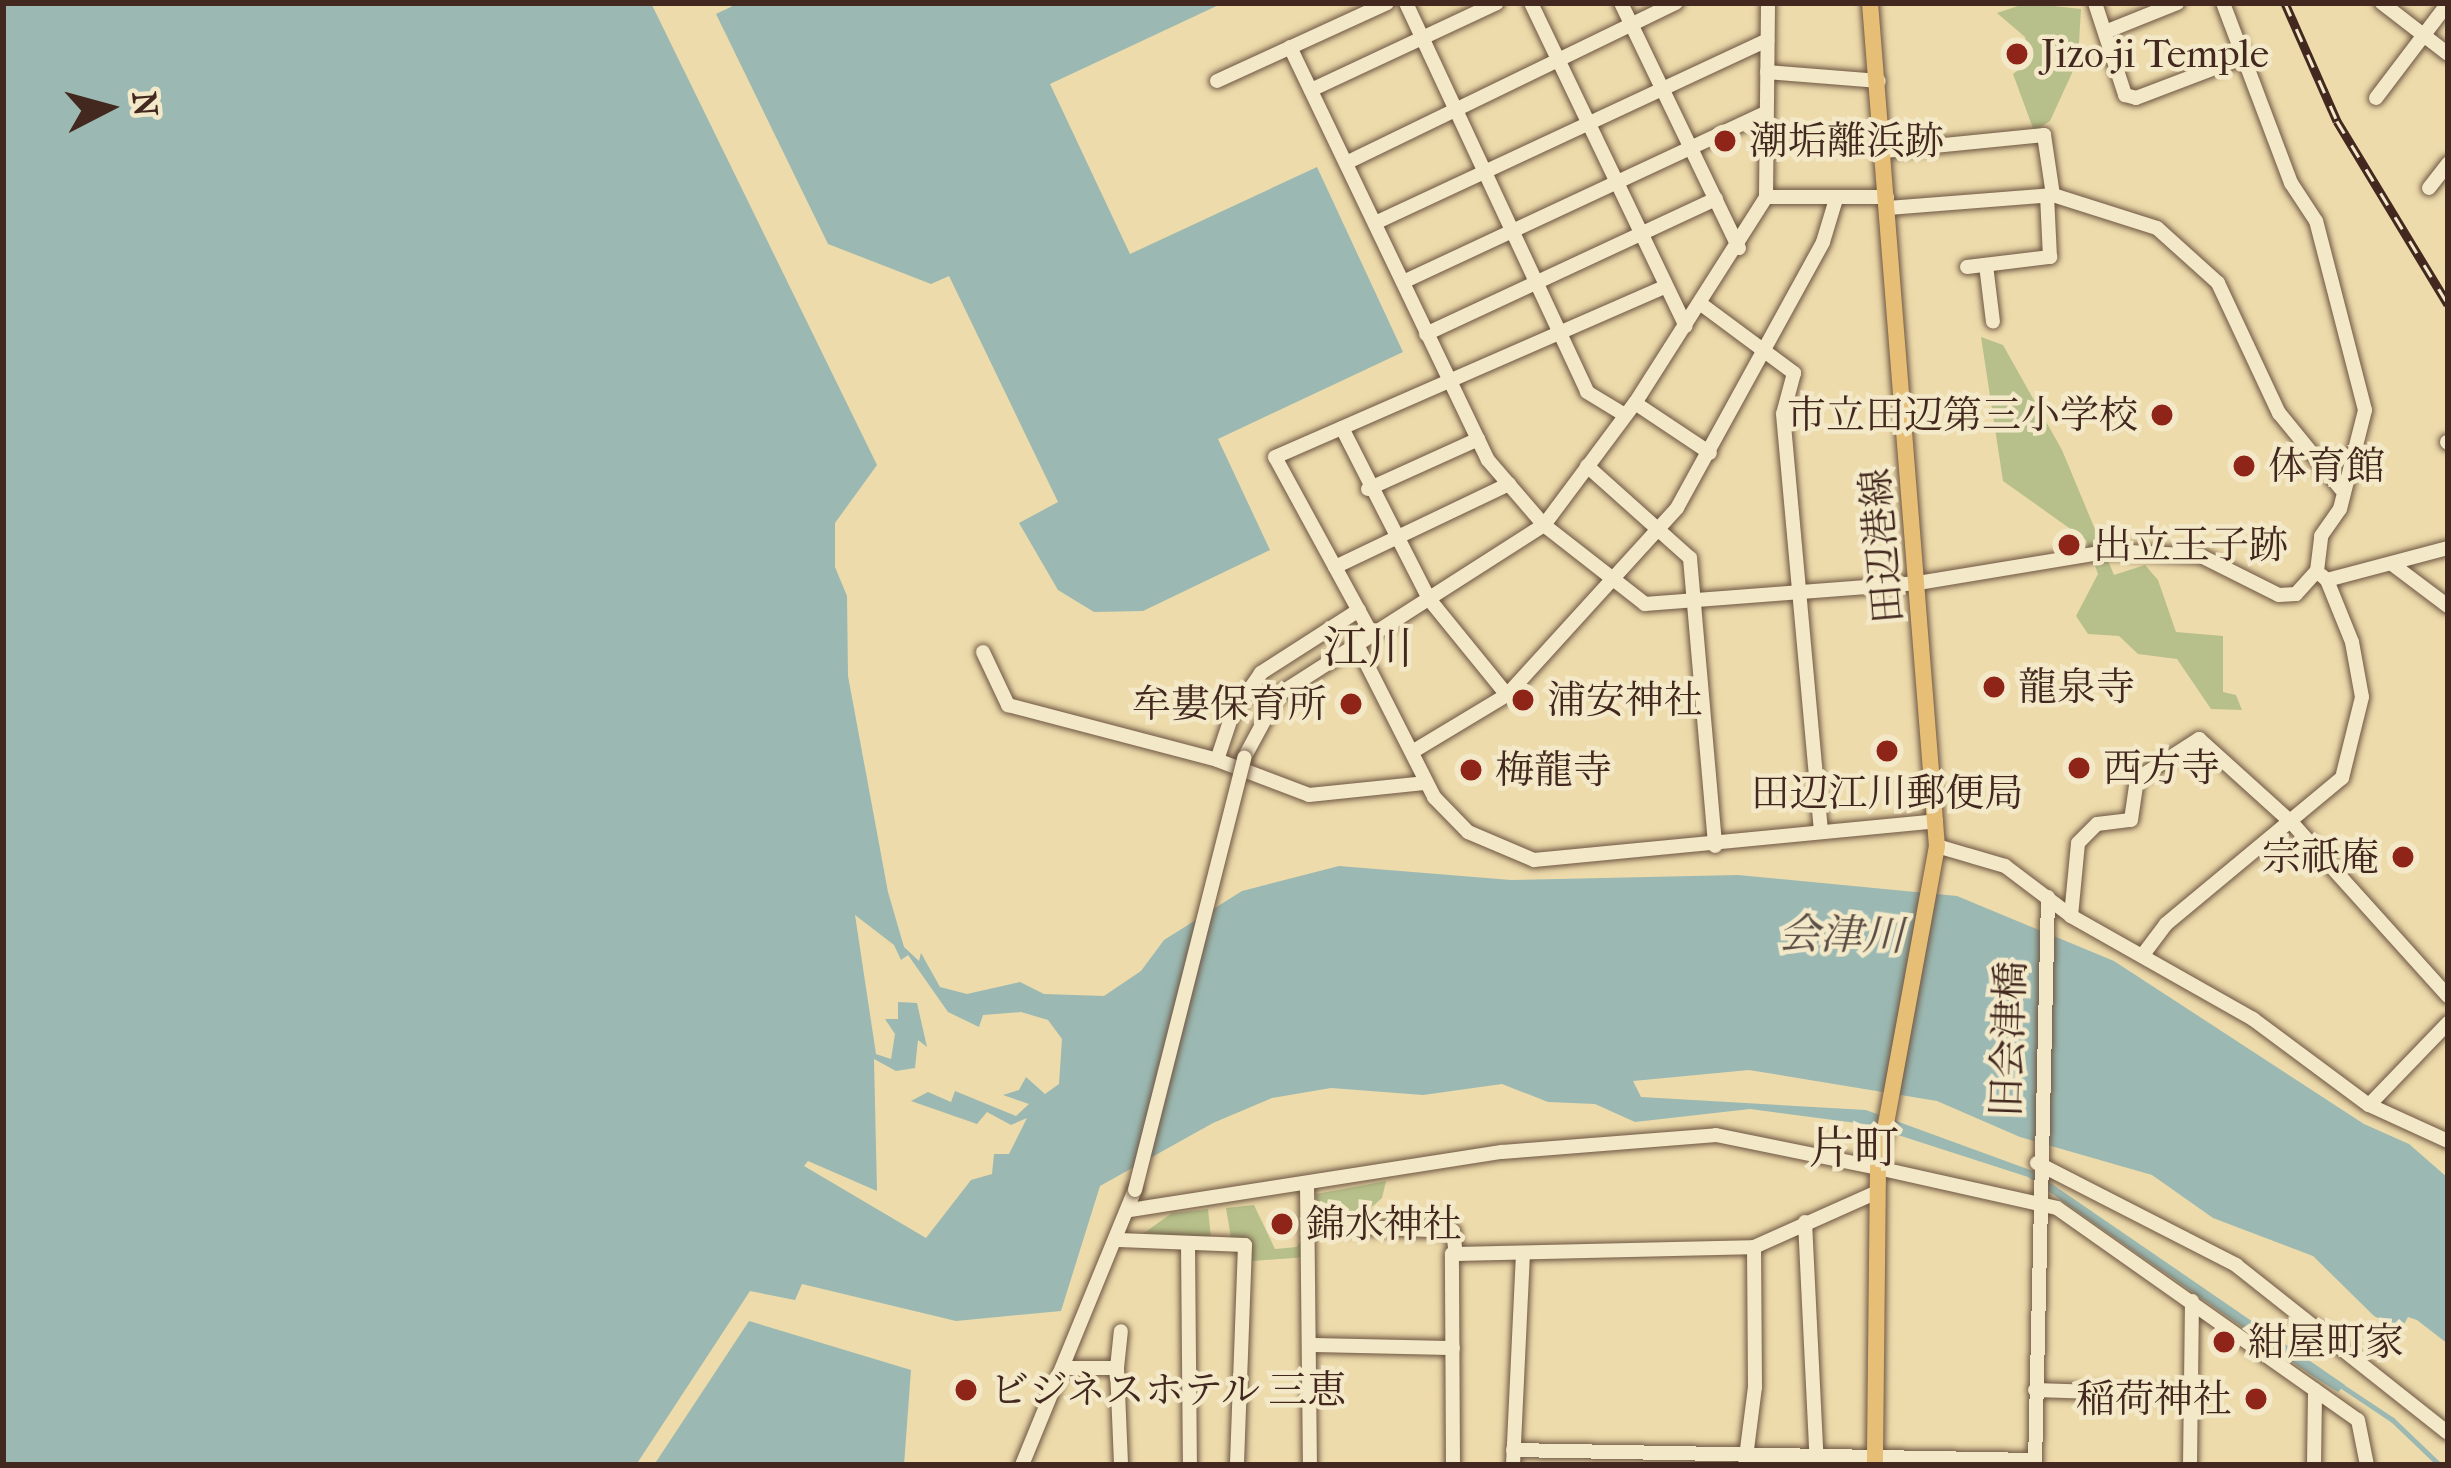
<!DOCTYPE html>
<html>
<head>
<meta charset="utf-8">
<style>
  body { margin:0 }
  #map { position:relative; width:2451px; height:1468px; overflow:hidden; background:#eddbab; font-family:"IM FELL French Canon","Noto Serif JP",serif }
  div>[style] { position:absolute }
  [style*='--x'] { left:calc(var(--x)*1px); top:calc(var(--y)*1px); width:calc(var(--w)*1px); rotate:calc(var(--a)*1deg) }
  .green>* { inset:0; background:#b7c08a }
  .water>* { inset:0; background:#9bb9b2 }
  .stream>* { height:4.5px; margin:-2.25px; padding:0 2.25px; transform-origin:2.25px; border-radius:2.25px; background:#9bb9b2 }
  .roads { filter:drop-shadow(0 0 3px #6d5542) drop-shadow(0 0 3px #6d5542) }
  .minor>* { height:14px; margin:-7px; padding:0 7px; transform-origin:7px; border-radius:7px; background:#f3e8c8 }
  .major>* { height:16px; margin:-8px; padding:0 8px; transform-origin:8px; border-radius:8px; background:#e6be76 }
  .rail>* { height:9px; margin-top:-4.5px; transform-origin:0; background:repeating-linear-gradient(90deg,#f3e8c8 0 14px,#42281f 0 28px); box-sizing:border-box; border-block:3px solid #42281f }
  .bridges { filter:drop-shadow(0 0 3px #6d5542) drop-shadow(0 0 3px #6d5542) }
  .minor-bridge>* { height:14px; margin:-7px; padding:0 7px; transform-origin:7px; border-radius:7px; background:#f3e8c8 }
  .dots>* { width:33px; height:33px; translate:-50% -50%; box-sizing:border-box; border:6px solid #f3e8c8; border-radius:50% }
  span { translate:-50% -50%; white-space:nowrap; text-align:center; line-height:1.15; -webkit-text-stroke:9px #f3e8c8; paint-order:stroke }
  .poi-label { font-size:39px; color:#42281f }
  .left { translate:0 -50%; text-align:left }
  .right { translate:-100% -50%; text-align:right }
  .street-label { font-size:39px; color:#42281f }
  .water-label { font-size:42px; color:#584c44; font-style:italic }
  .quarter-label { font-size:45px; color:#42281f }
  .frame { position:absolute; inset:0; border:6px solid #42281f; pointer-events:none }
  .north { position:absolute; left:48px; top:48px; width:120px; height:120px; -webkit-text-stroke:9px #f3e8c8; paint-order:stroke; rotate:84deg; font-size:33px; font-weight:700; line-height:48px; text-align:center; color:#42281f }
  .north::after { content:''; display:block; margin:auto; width:42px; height:54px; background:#42281f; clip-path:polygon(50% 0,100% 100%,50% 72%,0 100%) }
</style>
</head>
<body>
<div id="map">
  <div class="green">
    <i style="clip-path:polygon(2027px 3px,2081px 9px,2078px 60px,2050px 121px,2034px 131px,2013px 74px,2030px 61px,2025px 37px,1997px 13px)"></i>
    <i style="clip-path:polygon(1981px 337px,2003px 345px,2062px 450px,2114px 575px,2145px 565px,2158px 580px,2176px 632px,2223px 636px,2223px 692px,2236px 695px,2242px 710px,2211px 709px,2177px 659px,2138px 654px,2119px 636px,2088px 634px,2076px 616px,2098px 574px,2086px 540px,2003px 481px)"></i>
    <i style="clip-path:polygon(1386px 1181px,1382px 1198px,1356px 1221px,1318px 1219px,1316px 1194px)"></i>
    <i style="clip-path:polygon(1254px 1205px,1275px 1249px,1297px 1247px,1304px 1235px,1307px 1257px,1252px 1261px,1244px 1239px,1231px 1238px,1226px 1208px)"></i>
    <i style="clip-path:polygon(1208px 1209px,1211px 1238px,1144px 1233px,1172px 1213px)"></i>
  </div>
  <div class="water">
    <i style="clip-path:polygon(evenodd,3px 3px,651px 3px,877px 465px,835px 523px,835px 567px,847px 596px,848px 676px,888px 892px,904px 947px,919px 961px,921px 953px,940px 987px,967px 994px,1020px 982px,1044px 994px,1104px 996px,1141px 971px,1164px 940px,1242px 891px,1339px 866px,1511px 880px,1738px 875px,1957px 896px,2114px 961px,2364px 1124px,2409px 1144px,2448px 1178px,2448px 1344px,2417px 1320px,2408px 1317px,2401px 1330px,2374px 1316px,2313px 1256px,2213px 1218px,2152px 1175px,2020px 1137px,1937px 1101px,1749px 1070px,1633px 1081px,1641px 1097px,1866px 1110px,2033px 1171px,2345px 1385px,2338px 1392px,2314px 1377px,2028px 1177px,1864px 1124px,1750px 1109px,1635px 1122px,1595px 1104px,1548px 1102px,1502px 1084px,1423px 1095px,1331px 1088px,1272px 1098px,1213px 1123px,1100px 1186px,1061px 1311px,956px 1321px,802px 1284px,795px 1300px,750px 1291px,636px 1465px,3px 1465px,3px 3px,855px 915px,894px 945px,901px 960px,908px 955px,948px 1012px,979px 1027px,983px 1015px,1021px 1012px,1048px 1020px,1062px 1039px,1059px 1084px,1045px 1094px,1026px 1077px,1019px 1090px,1003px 1095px,1029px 1104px,1016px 1116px,955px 1091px,951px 1102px,928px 1092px,911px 1101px,977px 1124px,987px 1112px,1011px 1125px,1027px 1118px,1009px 1154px,994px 1154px,992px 1174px,971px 1180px,926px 1238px,804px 1166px,808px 1161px,877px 1191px,874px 1059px,896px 1071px,915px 1068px,918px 1040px,927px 1047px,917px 1003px,898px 1002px,898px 1019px,885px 1019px,895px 1034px,891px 1059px,876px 1054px,855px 915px)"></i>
    <i style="clip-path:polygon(739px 3px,1223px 3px,1050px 84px,1130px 254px,1317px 167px,1403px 352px,1218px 439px,1270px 550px,1143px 611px,1094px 612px,1058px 590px,1019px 523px,1058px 502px,949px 276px,931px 284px,828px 244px,716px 14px)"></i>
    <i style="clip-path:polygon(749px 1321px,911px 1370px,904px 1465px,654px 1465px)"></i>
  </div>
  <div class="stream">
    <i style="--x:2342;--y:1386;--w:61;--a:33.7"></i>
    <i style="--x:2393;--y:1420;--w:65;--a:43.8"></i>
  </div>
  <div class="roads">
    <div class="minor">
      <i style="--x:1406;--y:3;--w:429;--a:65"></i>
      <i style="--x:1587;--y:392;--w:44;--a:31.2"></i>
      <i style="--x:1531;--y:3;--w:358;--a:64.4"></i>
      <i style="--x:1621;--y:3;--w:272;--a:64.3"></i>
      <i style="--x:2095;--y:3;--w:97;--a:71.9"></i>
      <i style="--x:2125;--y:95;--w:11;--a:15"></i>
      <i style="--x:2136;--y:98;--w:116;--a:-20.8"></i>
      <i style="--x:2382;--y:3;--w:83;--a:37.7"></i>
      <i style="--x:2105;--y:32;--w:78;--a:-21.9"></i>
      <i style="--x:1290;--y:47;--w:458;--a:64.4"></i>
      <i style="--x:1488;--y:460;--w:86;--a:49.3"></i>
      <i style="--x:1544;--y:525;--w:128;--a:38"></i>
      <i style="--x:1645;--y:604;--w:274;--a:-4.4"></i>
      <i style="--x:1918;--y:583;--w:197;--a:-9.4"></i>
      <i style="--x:2112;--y:551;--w:89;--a:3.2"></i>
      <i style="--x:2201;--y:556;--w:87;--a:26.6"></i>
      <i style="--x:2279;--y:595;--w:17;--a:-3"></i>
      <i style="--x:2296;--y:594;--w:31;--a:-48"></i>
      <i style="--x:2317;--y:571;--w:35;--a:-83"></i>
      <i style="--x:2321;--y:536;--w:33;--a:-55"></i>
      <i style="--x:2340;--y:509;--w:102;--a:-75.8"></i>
      <i style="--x:2365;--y:410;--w:195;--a:-104.5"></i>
      <i style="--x:2316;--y:221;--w:45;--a:-123.3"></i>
      <i style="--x:2291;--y:183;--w:192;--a:-110.7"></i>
      <i style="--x:1767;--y:72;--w:112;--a:4.6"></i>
      <i style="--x:1217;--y:81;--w:187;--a:-24.6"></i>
      <i style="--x:1311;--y:90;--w:205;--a:-25.1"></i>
      <i style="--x:2376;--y:98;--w:119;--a:-52.8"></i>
      <i style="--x:1884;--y:151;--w:161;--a:-5.7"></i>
      <i style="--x:2044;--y:135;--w:61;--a:81.5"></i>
      <i style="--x:1346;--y:163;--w:367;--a:-25.9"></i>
      <i style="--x:2429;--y:188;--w:31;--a:-52"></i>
      <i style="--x:1766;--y:197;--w:121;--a:0"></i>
      <i style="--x:1888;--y:208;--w:166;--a:-4.5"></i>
      <i style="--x:2053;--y:195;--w:109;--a:17.6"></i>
      <i style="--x:2157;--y:228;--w:82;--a:42"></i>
      <i style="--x:2218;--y:283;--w:144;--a:64.9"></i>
      <i style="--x:2279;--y:413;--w:98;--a:50.8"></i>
      <i style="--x:1375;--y:223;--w:433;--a:-25"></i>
      <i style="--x:1986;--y:265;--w:57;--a:83"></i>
      <i style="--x:1967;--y:267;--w:84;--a:-6.9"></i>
      <i style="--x:2050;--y:257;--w:61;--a:-92.8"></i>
      <i style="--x:1403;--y:282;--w:400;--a:-25"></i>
      <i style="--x:1701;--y:304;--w:116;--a:36.6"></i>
      <i style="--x:1794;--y:373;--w:42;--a:105"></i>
      <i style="--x:1783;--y:414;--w:417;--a:84.8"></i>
      <i style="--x:1426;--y:334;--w:320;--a:-25"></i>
      <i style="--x:1635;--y:403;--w:90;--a:33.7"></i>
      <i style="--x:1342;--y:428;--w:192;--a:63"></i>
      <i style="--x:1429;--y:599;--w:124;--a:50.9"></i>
      <i style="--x:2447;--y:442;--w:1;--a:45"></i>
      <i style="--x:1587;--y:466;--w:138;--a:41.8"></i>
      <i style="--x:1690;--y:558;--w:289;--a:85"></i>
      <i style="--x:1368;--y:489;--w:121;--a:-24.4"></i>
      <i style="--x:2392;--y:564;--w:70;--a:36.9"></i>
      <i style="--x:1335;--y:567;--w:193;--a:-25.5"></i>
      <i style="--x:2321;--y:575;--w:8;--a:40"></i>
      <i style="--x:2327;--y:580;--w:125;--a:-14.8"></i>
      <i style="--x:1359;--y:610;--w:117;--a:147.3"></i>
      <i style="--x:1261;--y:673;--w:51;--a:124.6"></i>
      <i style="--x:1232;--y:715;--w:47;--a:108.4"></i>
      <i style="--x:1217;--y:760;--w:98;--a:20.8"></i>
      <i style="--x:1309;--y:795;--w:118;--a:-5.9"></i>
      <i style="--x:1371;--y:633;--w:200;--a:-118.6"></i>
      <i style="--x:1275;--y:457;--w:425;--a:-23.6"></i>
      <i style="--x:1356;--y:643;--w:173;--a:63.1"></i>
      <i style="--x:1434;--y:797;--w:49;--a:45.8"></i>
      <i style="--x:1468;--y:832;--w:72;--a:23"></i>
      <i style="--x:1534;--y:860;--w:404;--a:-5.5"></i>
      <i style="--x:983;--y:652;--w:59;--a:64.7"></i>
      <i style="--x:1008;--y:705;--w:216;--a:14.7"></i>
      <i style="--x:1412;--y:752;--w:111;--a:-31"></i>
      <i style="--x:1507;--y:695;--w:253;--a:-47.7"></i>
      <i style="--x:1677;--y:508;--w:303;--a:-61.2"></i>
      <i style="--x:1823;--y:242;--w:45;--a:-73.2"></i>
      <i style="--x:1244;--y:758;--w:72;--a:-61.6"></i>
      <i style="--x:1278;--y:695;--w:316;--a:-32.6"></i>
      <i style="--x:1544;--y:525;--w:152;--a:-53.3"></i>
      <i style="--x:1635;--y:403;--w:244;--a:-57.5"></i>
      <i style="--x:1766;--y:197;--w:194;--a:-89.4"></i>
      <i style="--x:1937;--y:846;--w:71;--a:16.4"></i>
      <i style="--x:2005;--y:866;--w:83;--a:37.1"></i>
      <i style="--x:2071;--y:916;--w:209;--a:29.5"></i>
      <i style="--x:2253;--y:1019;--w:144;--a:36.6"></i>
      <i style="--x:2369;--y:1105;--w:87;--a:24.5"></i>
      <i style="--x:2071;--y:916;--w:73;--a:-84.5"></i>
      <i style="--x:2078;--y:843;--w:27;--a:-45"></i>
      <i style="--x:2097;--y:824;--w:34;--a:-7"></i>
      <i style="--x:2131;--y:820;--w:41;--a:-81.7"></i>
      <i style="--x:2137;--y:779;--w:74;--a:-32.8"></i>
      <i style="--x:2199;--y:739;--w:125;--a:42.1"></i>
      <i style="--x:2292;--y:823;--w:233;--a:48"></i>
      <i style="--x:2145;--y:952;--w:35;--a:-53"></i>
      <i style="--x:2166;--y:924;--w:229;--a:-39.7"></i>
      <i style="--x:2342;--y:778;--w:83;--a:-76.1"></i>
      <i style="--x:2362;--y:697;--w:56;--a:-100.3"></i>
      <i style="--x:2352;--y:642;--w:67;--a:-112"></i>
      <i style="--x:2369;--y:1105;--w:114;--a:-46.1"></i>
      <i style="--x:2037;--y:1163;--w:224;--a:27.1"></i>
      <i style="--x:2236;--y:1265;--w:270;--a:38.4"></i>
      <i style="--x:1307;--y:1185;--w:280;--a:89.4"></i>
      <i style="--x:1130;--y:1210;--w:376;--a:-8.9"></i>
      <i style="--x:1502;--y:1152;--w:215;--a:-4.5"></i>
      <i style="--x:1716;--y:1135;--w:165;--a:11.5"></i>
      <i style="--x:1878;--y:1168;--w:183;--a:12.6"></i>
      <i style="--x:2057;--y:1208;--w:368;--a:35.2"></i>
      <i style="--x:2358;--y:1420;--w:46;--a:78.7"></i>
      <i style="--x:1805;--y:1222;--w:243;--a:87.2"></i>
      <i style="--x:1312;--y:1225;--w:141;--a:2.4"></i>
      <i style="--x:1453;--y:1231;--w:23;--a:83"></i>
      <i style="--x:1119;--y:1240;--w:126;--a:2.3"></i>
      <i style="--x:1245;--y:1245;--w:220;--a:92.1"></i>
      <i style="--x:1188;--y:1244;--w:221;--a:89.5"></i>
      <i style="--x:1310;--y:1345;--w:143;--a:1.2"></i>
      <i style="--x:1067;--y:1368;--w:50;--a:0"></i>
      <i style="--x:1117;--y:1368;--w:97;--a:87.6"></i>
      <i style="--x:1117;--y:1368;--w:37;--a:-84"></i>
      <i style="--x:2035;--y:1390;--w:154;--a:1.9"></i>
      <i style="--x:1513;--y:1450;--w:522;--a:1.1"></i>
      <i style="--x:1022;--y:1465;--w:297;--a:-67.7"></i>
      <i style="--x:1453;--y:1465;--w:211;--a:-90.3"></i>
      <i style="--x:1452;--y:1254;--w:302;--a:-1.3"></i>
      <i style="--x:1754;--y:1247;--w:135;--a:-24.1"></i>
      <i style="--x:1513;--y:1465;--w:212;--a:-87.3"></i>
      <i style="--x:1745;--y:1465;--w:79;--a:-82.7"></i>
      <i style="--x:1755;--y:1387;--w:140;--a:-90.4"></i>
      <i style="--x:2035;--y:1465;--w:568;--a:-88.69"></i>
      <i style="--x:2190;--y:1465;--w:164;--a:-89.3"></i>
      <i style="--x:2314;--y:1465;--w:75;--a:-89.2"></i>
    </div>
    <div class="major">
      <i style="--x:1870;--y:3;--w:846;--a:85.46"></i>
      <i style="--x:1937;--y:846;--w:327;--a:100.4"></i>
      <i style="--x:1878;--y:1168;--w:297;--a:90.6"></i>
    </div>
  </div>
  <div class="rail">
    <i style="--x:2285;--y:3;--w:129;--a:66.2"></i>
    <i style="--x:2337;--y:121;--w:214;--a:58.8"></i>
  </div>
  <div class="bridges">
    <div class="minor-bridge">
      <i style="--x:1135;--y:1190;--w:446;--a:-75.8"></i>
    </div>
  </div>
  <div class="dots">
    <i style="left:2017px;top:54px;background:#8f2418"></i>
    <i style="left:1725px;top:141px;background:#8f2418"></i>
    <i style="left:2162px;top:415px;background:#8f2418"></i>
    <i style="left:2244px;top:466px;background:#8f2418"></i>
    <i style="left:2069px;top:545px;background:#8f2418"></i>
    <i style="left:1994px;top:687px;background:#8f2418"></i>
    <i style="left:1523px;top:700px;background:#8f2418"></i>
    <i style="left:1351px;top:704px;background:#8f2418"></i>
    <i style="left:1887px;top:751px;background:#8f2418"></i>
    <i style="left:2079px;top:768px;background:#8f2418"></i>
    <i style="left:1471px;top:770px;background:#8f2418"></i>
    <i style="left:2403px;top:857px;background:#8f2418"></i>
    <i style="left:1282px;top:1224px;background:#8f2418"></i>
    <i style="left:2224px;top:1342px;background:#8f2418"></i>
    <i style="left:966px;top:1390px;background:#8f2418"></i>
    <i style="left:2256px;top:1399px;background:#8f2418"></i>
  </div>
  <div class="poi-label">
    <span class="left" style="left:2041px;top:54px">Jizo-ji Temple</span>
    <span class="left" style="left:1749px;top:141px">潮垢離浜跡</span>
    <span class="right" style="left:2138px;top:415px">市立田辺第三小学校</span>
    <span class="left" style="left:2268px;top:466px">体育館</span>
    <span class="left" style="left:2093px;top:545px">出立王子跡</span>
    <span class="left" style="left:2018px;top:687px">龍泉寺</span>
    <span class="left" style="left:1547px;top:700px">浦安神社</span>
    <span class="right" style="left:1327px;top:704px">牟婁保育所</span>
    <span class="left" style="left:2103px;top:768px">西方寺</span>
    <span class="left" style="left:1495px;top:770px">梅龍寺</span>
    <span style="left:1887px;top:793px">田辺江川郵便局</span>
    <span class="right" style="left:2379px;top:857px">宗祇庵</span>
    <span class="left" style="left:1306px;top:1224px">錦水神社</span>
    <span class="left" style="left:2248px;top:1342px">紺屋町家</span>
    <span class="left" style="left:990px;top:1390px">ビジネスホテル 三恵</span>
    <span class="right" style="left:2232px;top:1399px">稲荷神社</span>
  </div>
  <div class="street-label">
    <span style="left:1882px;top:546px;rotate:-95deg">田辺港線</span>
    <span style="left:2009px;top:1039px;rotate:-88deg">旧会津橋</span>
  </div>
  <div class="water-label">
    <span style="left:1841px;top:936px;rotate:1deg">会津川</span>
  </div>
  <div class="quarter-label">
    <span style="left:1368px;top:649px">江川</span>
    <span style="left:1854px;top:1149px">片町</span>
  </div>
  <div class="frame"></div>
  <div class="north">N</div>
</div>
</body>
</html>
